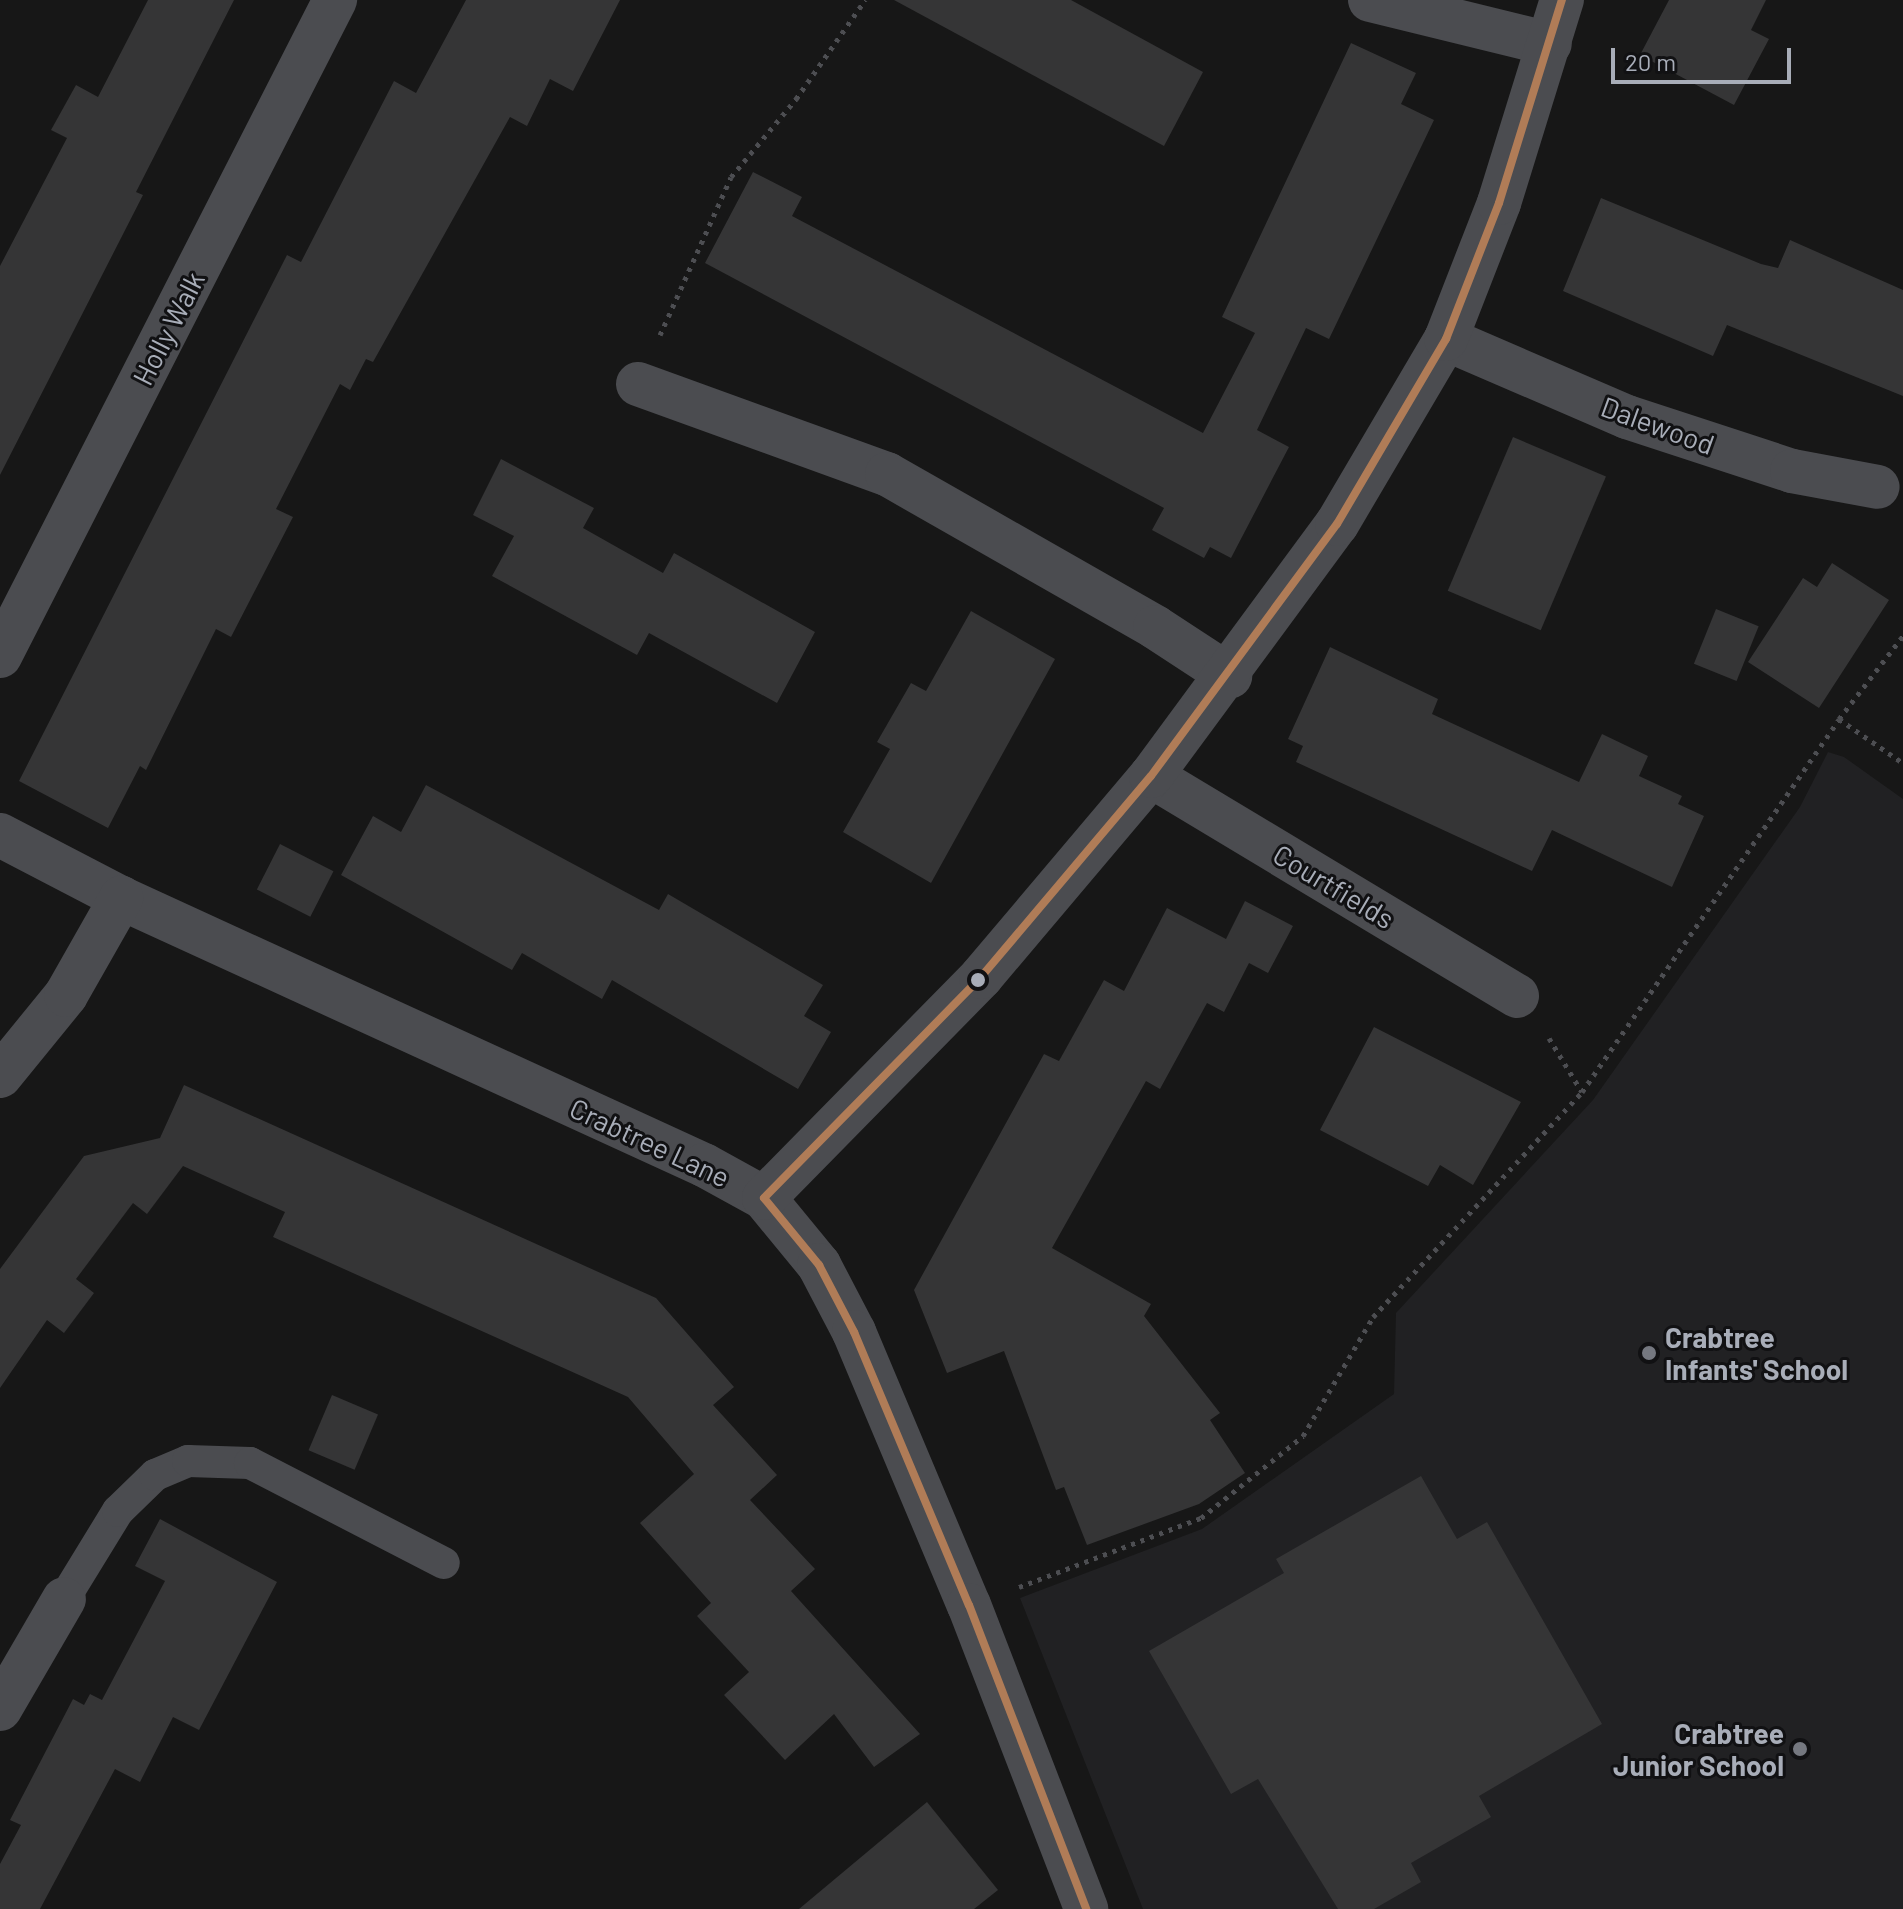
<!DOCTYPE html>
<html>
<head>
<meta charset="utf-8">
<style>
  body { margin:0 }
  #map { position:relative; width:1903px; height:1909px; overflow:hidden; background:#171717; font-family:Barlow,sans-serif }
  div>[style] { position:absolute }
  [style*='--x'] { left:calc(var(--x)*1px); top:calc(var(--y)*1px); width:calc(var(--w)*1px); rotate:calc(var(--a)*1deg) }
  .built>* { inset:0; background:#212123 }
  .building>* { inset:0; background:#353536; transform-origin:0 0 }
  .path>* { height:5px; margin-top:-2.5px; transform-origin:0; background:repeating-linear-gradient(90deg,#4d4e52 0 4px,transparent 0 10px) }
  .lane>* { height:32px; margin:-16px; padding:0 16px; transform-origin:16px; border-radius:16px; background:#4b4c50 }
  .street>* { height:44px; margin:-22px; padding:0 22px; transform-origin:22px; border-radius:22px; background:#4b4c50 }
  .bus-1>* { height:8px; margin:-4px; padding:0 4px; transform-origin:4px; border-radius:4px; background:#b07c57 }
  .dots>* { width:22px; height:22px; translate:-50% -50%; box-sizing:border-box; border:4px solid #111113; border-radius:50% }
  span { translate:-50% -50%; white-space:nowrap; text-align:center; line-height:1.15; -webkit-text-stroke:6px #111113; paint-order:stroke }
  .street-label { font-size:28px; color:#a8adb8 }
  .poi-label { font-size:28px; color:#a8adb8; font-weight:700 }
  .left { translate:0 -50%; text-align:left }
  .right { translate:-100% -50%; text-align:right }
  .scale { position:absolute; left:1611px; top:48px; width:180px; height:36px; box-sizing:border-box; border:4px solid #a8adb8; border-top:0; padding-left:10px; font-size:24px; line-height:28px; white-space:nowrap; color:#a8adb8; -webkit-text-stroke:6px #111113; paint-order:stroke }
</style>
</head>
<body>
<div id="map">
  <div class="built">
    <i style="clip-path:polygon(1828px 752px,1844px 757px,1903px 799px,1903px 1909px,1143px 1909px,1020px 1598px,1202px 1529px,1394px 1394px,1396px 1313px,1593px 1100px,1800px 807px)"></i>
  </div>
  <div class="building">
    <i style="clip-path:polygon(148px 0,234px 0,136px 192px,143px 195px,0 475px,0 266px,67px 138px,51px 130px,76px 85px,98px 97px)"></i>
    <i style="clip-path:polygon(466px 0,620px 0,573px 91px,550px 79px,527px 126px,510px 117px,373px 362px,366px 359px,350px 390px,340px 384px,276px 509px,293px 517px,231px 637px,216px 629px,146px 770px,140px 766px,108px 828px,19px 781px,287px 255px,301px 262px,394px 81px,416px 93px)"></i>
    <i style="clip-path:polygon(894px 0,1071px 0,1203px 72px,1164px 146px)"></i>
    <i style="clip-path:polygon(1669px 0,1766px 0,1751px 30px,1769px 39px,1734px 105px,1640px 55px)"></i>
    <i style="clip-path:polygon(1351px 43px,1416px 73px,1401px 104px,1434px 120px,1329px 339px,1306px 328px,1257px 430px,1289px 447px,1231px 558px,1210px 547px,1204px 558px,1152px 530px,1164px 508px,705px 263px,753px 172px,802px 197px,792px 216px,1203px 433px,1255px 333px,1222px 317px)"></i>
    <i style="clip-path:polygon(1601px 198px,1761px 264px,1778px 268px,1790px 240px,1903px 290px,1903px 396px,1727px 325px,1713px 356px,1563px 291px)"></i>
    <i style="left:1513px;top:437px;width:101px;height:167px;rotate:23deg"></i>
    <i style="clip-path:polygon(501px 459px,594px 508px,583px 528px,622px 550px,663px 573px,674px 553px,815px 632px,777px 703px,649px 633px,637px 655px,492px 576px,514px 536px,473px 515px)"></i>
    <i style="clip-path:polygon(1832px 563px,1889px 600px,1819px 708px,1748px 662px,1803px 578px,1817px 587px)"></i>
    <i style="left:1716px;top:609px;width:46px;height:59px;rotate:22deg"></i>
    <i style="clip-path:polygon(971px 611px,1055px 659px,931px 883px,843px 832px,890px 749px,877px 742px,911px 683px,926px 691px)"></i>
    <i style="clip-path:polygon(1330px 647px,1438px 699px,1432px 714px,1579px 782px,1602px 734px,1648px 756px,1639px 776px,1682px 796px,1678px 804px,1704px 816px,1672px 887px,1552px 830px,1532px 871px,1296px 762px,1303px 746px,1288px 739px)"></i>
    <i style="clip-path:polygon(426px 785px,659px 910px,668px 894px,823px 985px,804px 1016px,831px 1032px,798px 1089px,612px 980px,602px 999px,522px 953px,512px 970px,341px 875px,373px 816px,401px 832px)"></i>
    <i style="left:280px;top:844px;width:60px;height:51px;rotate:27deg"></i>
    <i style="clip-path:polygon(1245px 901px,1293px 926px,1268px 973px,1249px 963px,1224px 1012px,1207px 1003px,1160px 1089px,1146px 1081px,1052px 1248px,1151px 1304px,1144px 1316px,1220px 1413px,1210px 1420px,1245px 1473px,1199px 1504px,1087px 1545px,1064px 1487px,1056px 1490px,1004px 1351px,947px 1373px,914px 1290px,1044px 1054px,1059px 1061px,1104px 980px,1124px 991px,1167px 908px,1226px 939px)"></i>
    <i style="clip-path:polygon(1374px 1027px,1521px 1102px,1473px 1185px,1440px 1165px,1428px 1186px,1320px 1130px)"></i>
    <i style="clip-path:polygon(184px 1085px,656px 1298px,734px 1387px,713px 1405px,777px 1475px,750px 1500px,815px 1569px,791px 1591px,920px 1734px,874px 1767px,834px 1714px,785px 1760px,724px 1695px,749px 1672px,697px 1616px,711px 1603px,640px 1523px,694px 1474px,628px 1397px,273px 1237px,285px 1212px,183px 1166px,147px 1214px,133px 1203px,76px 1279px,94px 1293px,64px 1333px,47px 1320px,0 1388px,0 1269px,84px 1156px,160px 1138px)"></i>
    <i style="left:332px;top:1395px;width:50px;height:60px;rotate:23deg"></i>
    <i style="clip-path:polygon(1421px 1476px,1457px 1539px,1487px 1522px,1602px 1724px,1479px 1796px,1491px 1817px,1411px 1863px,1421px 1882px,1374px 1909px,1338px 1909px,1258px 1779px,1231px 1794px,1149px 1651px,1284px 1573px,1276px 1559px)"></i>
    <i style="clip-path:polygon(160px 1519px,277px 1582px,199px 1730px,173px 1717px,140px 1782px,115px 1769px,40px 1909px,0 1909px,0 1864px,21px 1825px,10px 1820px,73px 1699px,84px 1705px,90px 1694px,102px 1700px,165px 1581px,135px 1566px)"></i>
    <i style="clip-path:polygon(927px 1802px,998px 1890px,974px 1909px,799px 1909px)"></i>
  </div>
  <div class="path">
    <i style="--x:660;--y:335;--w:173;--a:-65.8"></i>
    <i style="--x:731;--y:177;--w:102;--a:-50.2"></i>
    <i style="--x:796;--y:99;--w:121;--a:-55.1"></i>
    <i style="--x:1839;--y:719;--w:105;--a:-52.4"></i>
    <i style="--x:1549;--y:1038;--w:63;--a:58.6"></i>
    <i style="--x:1019;--y:1587;--w:195;--a:-20.8"></i>
    <i style="--x:1201;--y:1518;--w:131;--a:-38.8"></i>
    <i style="--x:1303;--y:1436;--w:138;--a:-59.5"></i>
    <i style="--x:1373;--y:1317;--w:307;--a:-47.1"></i>
    <i style="--x:1582;--y:1092;--w:453;--a:-55.4"></i>
    <i style="--x:1839;--y:719;--w:78;--a:34.5"></i>
  </div>
  <div class="lane">
    <i style="--x:64;--y:1599;--w:103;--a:-58.5"></i>
    <i style="--x:118;--y:1511;--w:52;--a:-44.2"></i>
    <i style="--x:155;--y:1475;--w:36;--a:-23"></i>
    <i style="--x:188;--y:1461;--w:62;--a:1.8"></i>
    <i style="--x:250;--y:1463;--w:218;--a:27.3"></i>
  </div>
  <div class="street">
    <i style="--x:1370;--y:0;--w:185;--a:13.7"></i>
    <i style="--x:1446;--y:339;--w:197;--a:23.3"></i>
    <i style="--x:1627;--y:417;--w:174;--a:18.1"></i>
    <i style="--x:1792;--y:471;--w:87;--a:10.5"></i>
    <i style="--x:638;--y:384;--w:265;--a:19.9"></i>
    <i style="--x:887;--y:474;--w:309;--a:29.7"></i>
    <i style="--x:1155;--y:627;--w:90;--a:33.2"></i>
    <i style="--x:0;--y:656;--w:737;--a:-62.95"></i>
    <i style="--x:1151;--y:776;--w:427;--a:31"></i>
    <i style="--x:0;--y:835;--w:136;--a:27.5"></i>
    <i style="--x:121;--y:898;--w:641;--a:24.61"></i>
    <i style="--x:704;--y:1165;--w:68;--a:28.8"></i>
    <i style="--x:764;--y:1198;--w:87;--a:50.6"></i>
    <i style="--x:819;--y:1265;--w:76;--a:62.4"></i>
    <i style="--x:854;--y:1332;--w:296;--a:67.2"></i>
    <i style="--x:969;--y:1605;--w:326;--a:68.9"></i>
    <i style="--x:0;--y:1076;--w:104;--a:-50.8"></i>
    <i style="--x:66;--y:995;--w:112;--a:-60.4"></i>
    <i style="--x:764;--y:1198;--w:310;--a:-45.5"></i>
    <i style="--x:981;--y:977;--w:263;--a:-49.8"></i>
    <i style="--x:1151;--y:776;--w:313;--a:-53.6"></i>
    <i style="--x:1337;--y:524;--w:215;--a:-59.5"></i>
    <i style="--x:1446;--y:339;--w:146;--a:-68.7"></i>
    <i style="--x:1499;--y:203;--w:213;--a:-72.8"></i>
    <i style="--x:0;--y:1709;--w:127;--a:-59.8"></i>
  </div>
  <div class="bus-1">
    <i style="--x:764;--y:1198;--w:310;--a:-45.5"></i>
    <i style="--x:981;--y:977;--w:263;--a:-49.8"></i>
    <i style="--x:1151;--y:776;--w:313;--a:-53.6"></i>
    <i style="--x:1337;--y:524;--w:215;--a:-59.5"></i>
    <i style="--x:1446;--y:339;--w:146;--a:-68.7"></i>
    <i style="--x:1499;--y:203;--w:213;--a:-72.8"></i>
    <i style="--x:764;--y:1198;--w:87;--a:50.6"></i>
    <i style="--x:819;--y:1265;--w:76;--a:62.4"></i>
    <i style="--x:854;--y:1332;--w:296;--a:67.2"></i>
    <i style="--x:969;--y:1605;--w:326;--a:68.9"></i>
  </div>
  <div class="dots">
    <i style="left:978px;top:980px;background:#a8adb8"></i>
    <i style="left:1649px;top:1353px;background:#757880"></i>
    <i style="left:1800px;top:1749px;background:#757880"></i>
  </div>
  <div class="street-label">
    <span style="left:168px;top:328px;rotate:-63deg">Holly Walk</span>
    <span style="left:1658px;top:425px;rotate:20deg">Dalewood</span>
    <span style="left:1334px;top:886px;rotate:31deg">Courtfields</span>
    <span style="left:650px;top:1142px;rotate:25deg">Crabtree Lane</span>
  </div>
  <div class="poi-label">
    <span class="left" style="left:1665px;top:1353px">Crabtree<br>Infants' School</span>
    <span class="right" style="left:1784px;top:1749px">Crabtree<br>Junior School</span>
  </div>
  <div class="scale">20 m</div>
</div>
</body>
</html>
